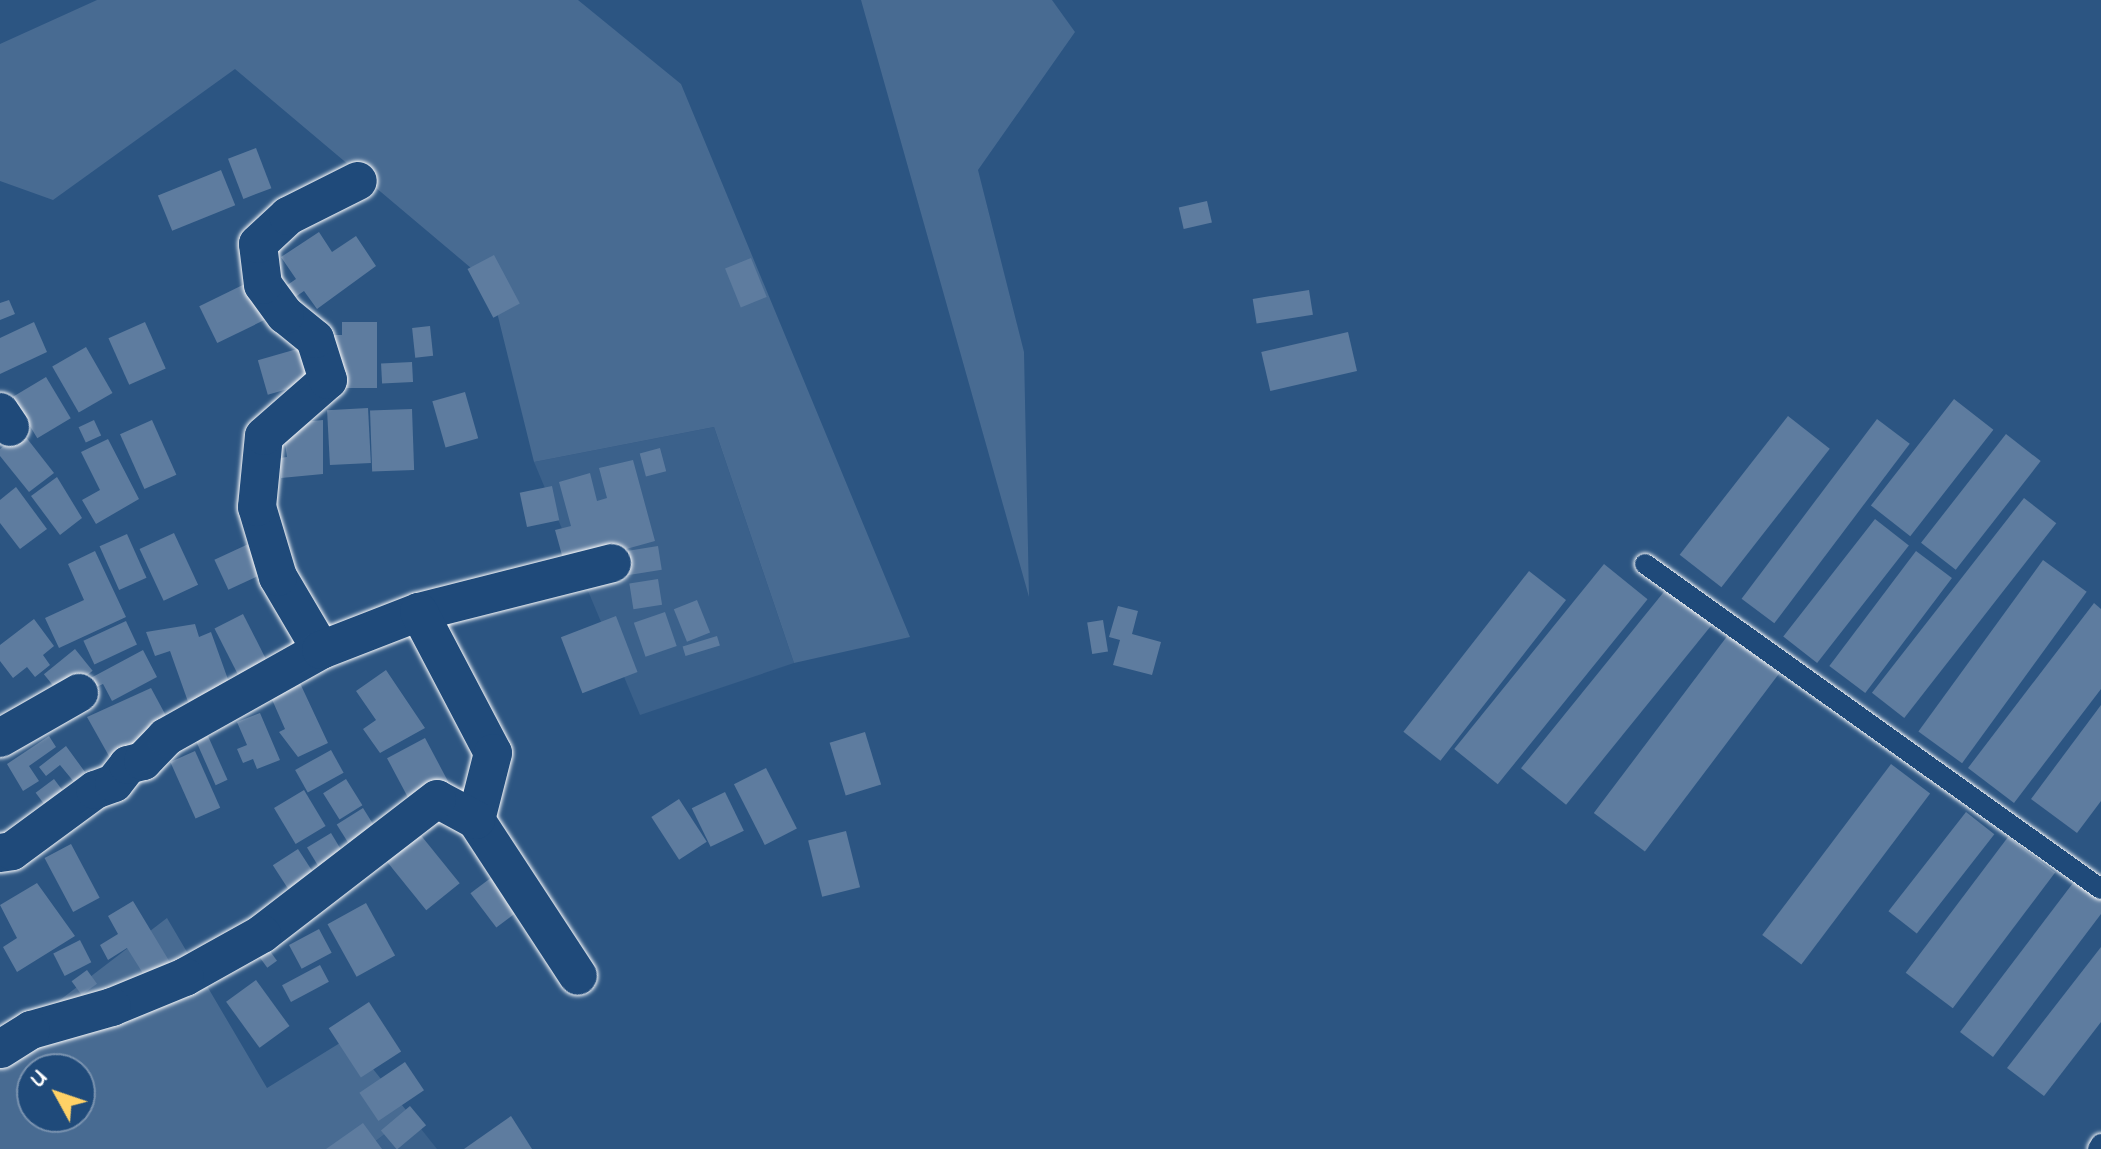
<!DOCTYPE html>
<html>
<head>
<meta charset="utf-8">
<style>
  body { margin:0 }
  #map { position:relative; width:2101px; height:1149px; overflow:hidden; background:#2c5582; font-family:"Architects Daughter",sans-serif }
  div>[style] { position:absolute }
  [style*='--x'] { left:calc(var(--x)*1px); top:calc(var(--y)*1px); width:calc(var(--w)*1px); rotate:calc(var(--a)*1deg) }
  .built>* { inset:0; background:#3b618b }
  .green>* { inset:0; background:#486b92 }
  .building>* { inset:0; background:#5e7c9f; transform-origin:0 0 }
  .roads { filter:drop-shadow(0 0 2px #fff) drop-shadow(0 0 2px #fff) }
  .lane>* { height:20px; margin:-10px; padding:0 10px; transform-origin:10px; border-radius:10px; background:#1f4a7a }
  .street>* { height:38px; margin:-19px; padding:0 19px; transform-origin:19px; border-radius:19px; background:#1f4a7a }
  span { translate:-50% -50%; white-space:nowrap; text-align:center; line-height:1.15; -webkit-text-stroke:6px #1f4a7a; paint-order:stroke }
  .north { position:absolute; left:16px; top:1053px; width:80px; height:80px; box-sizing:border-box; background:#1f4a7a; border:2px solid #7992af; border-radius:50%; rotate:310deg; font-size:22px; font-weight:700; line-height:32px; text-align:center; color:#fff }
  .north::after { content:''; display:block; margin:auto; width:28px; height:36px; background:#ffd166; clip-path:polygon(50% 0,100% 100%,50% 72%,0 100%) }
</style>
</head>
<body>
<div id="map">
  <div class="built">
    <i style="clip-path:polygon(714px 427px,794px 663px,640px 715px,534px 462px)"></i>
    <i style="clip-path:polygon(410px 1115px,437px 1149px,365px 1149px)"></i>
  </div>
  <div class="green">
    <i style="clip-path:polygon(97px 0,578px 0,681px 84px,910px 637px,794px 663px,714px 427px,534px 462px,490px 284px,235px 69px,53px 200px,0 181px,0 44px)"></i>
    <i style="clip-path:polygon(861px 0,1052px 0,1075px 32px,978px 170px,1024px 352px,1029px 597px)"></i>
    <i style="clip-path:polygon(evenodd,167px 918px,267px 1088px,348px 1038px,410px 1115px,365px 1149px,0 1149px,0 1046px,167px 918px,32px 1069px,80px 1069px,80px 1117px,32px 1117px,32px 1069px)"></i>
  </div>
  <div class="building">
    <i style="left:256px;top:148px;width:43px;height:30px;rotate:69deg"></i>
    <i style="left:221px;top:170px;width:38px;height:68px;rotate:68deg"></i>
    <i style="left:1207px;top:201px;width:22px;height:29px;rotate:77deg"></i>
    <i style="clip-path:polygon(319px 232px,332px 252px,356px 236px,376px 266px,317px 309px,304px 291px,291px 300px,283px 288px,296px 279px,281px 257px)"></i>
    <i style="left:494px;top:255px;width:55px;height:30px;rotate:62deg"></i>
    <i style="left:751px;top:258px;width:42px;height:28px;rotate:68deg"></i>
    <i style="left:255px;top:279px;width:41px;height:62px;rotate:64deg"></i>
    <i style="left:1309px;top:290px;width:25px;height:57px;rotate:81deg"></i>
    <i style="clip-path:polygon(9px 300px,15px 314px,0 320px,0 303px)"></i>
    <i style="clip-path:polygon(34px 322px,47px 352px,0 374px,0 338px)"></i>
    <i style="left:145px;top:322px;width:51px;height:40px;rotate:66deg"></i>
    <i style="clip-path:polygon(342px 322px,377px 322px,377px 388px,342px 388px,342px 359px,328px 358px,328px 335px,342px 335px)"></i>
    <i style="left:430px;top:326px;width:30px;height:18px;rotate:84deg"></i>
    <i style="left:1348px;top:332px;width:40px;height:89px;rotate:77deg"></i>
    <i style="left:86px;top:347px;width:53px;height:39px;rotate:60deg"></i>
    <i style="left:304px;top:347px;width:36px;height:48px;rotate:74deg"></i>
    <i style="left:412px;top:362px;width:20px;height:31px;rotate:87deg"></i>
    <i style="left:46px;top:377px;width:48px;height:39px;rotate:59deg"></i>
    <i style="left:465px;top:392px;width:48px;height:34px;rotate:74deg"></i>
    <i style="left:1954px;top:399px;width:50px;height:135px;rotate:38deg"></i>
    <i style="left:368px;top:408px;width:55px;height:41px;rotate:87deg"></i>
    <i style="left:412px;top:409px;width:61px;height:42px;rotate:88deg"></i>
    <i style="left:1788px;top:416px;width:53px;height:176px;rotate:38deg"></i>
    <i style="left:1877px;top:419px;width:41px;height:225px;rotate:37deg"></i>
    <i style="left:94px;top:420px;width:17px;height:17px;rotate:65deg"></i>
    <i style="left:152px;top:420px;width:60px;height:35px;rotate:66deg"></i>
    <i style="clip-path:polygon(323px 420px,323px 474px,281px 478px,280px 458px,287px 457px,282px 424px)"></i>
    <i style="clip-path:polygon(22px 432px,54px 473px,29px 492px,0 456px,0 449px)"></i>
    <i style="left:2006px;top:434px;width:44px;height:138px;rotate:38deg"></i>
    <i style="clip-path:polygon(108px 439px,139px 499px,96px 524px,82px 500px,100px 490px,81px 452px)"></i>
    <i style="left:660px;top:448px;width:24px;height:21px;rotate:75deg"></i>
    <i style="clip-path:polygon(633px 460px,655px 541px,565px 566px,555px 530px,571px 526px,559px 482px,590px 473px,597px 501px,607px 498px,599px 468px)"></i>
    <i style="clip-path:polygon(57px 477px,82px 518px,60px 535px,31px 496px)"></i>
    <i style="left:552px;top:486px;width:35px;height:33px;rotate:78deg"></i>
    <i style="clip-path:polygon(16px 487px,47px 529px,20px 549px,0 523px,0 500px)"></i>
    <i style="left:2024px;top:498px;width:41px;height:247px;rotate:38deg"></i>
    <i style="left:1875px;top:519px;width:43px;height:149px;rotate:38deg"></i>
    <i style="left:174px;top:533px;width:57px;height:38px;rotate:65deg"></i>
    <i style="left:127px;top:534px;width:48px;height:30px;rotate:66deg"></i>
    <i style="left:257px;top:540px;width:33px;height:47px;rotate:65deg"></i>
    <i style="left:658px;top:546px;width:24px;height:38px;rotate:81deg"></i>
    <i style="clip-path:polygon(95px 551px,126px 617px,59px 648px,45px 618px,84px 600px,68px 564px)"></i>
    <i style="left:1916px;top:551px;width:45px;height:144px;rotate:37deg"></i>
    <i style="left:2043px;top:560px;width:54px;height:212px;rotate:36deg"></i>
    <i style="left:1604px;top:564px;width:56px;height:238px;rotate:39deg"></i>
    <i style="left:1529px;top:571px;width:47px;height:204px;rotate:38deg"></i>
    <i style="left:658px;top:579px;width:26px;height:29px;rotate:81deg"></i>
    <i style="left:1667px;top:588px;width:58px;height:232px;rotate:39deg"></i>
    <i style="left:697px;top:600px;width:35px;height:25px;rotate:68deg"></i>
    <i style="clip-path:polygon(2094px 603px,2101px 609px,2101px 689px,2014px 803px,1968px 768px)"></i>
    <i style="clip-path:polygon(1118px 606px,1138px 611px,1132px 634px,1161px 642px,1152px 675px,1113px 665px,1120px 640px,1109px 637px)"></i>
    <i style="left:665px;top:612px;width:36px;height:33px;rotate:71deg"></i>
    <i style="left:243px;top:614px;width:55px;height:32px;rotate:63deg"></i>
    <i style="left:616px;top:616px;width:60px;height:59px;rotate:69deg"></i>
    <i style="clip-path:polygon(34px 619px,54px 646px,43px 655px,50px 665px,35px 677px,27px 667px,13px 678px,0 661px,0 645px)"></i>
    <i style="left:1103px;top:620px;width:32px;height:16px;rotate:81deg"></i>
    <i style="left:126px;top:621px;width:26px;height:47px;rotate:65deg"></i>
    <i style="clip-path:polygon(195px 624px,199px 637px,211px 632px,230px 685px,192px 713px,170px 651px,155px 656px,146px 632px)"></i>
    <i style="left:1728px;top:635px;width:64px;height:223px;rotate:37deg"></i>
    <i style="left:717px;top:636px;width:10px;height:36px;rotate:73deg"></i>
    <i style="left:75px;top:649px;width:28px;height:40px;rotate:51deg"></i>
    <i style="clip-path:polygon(143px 650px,157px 677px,112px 701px,103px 684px,92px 689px,87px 680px)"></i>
    <i style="clip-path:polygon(386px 670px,425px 728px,380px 753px,363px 729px,376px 720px,356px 691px)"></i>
    <i style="clip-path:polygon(299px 681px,328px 743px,298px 757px,279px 732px,285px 729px,270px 695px)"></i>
    <i style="clip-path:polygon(151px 688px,171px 725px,114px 765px,87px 717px)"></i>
    <i style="clip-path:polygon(2101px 705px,2101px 801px,2077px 833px,2031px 799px)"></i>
    <i style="clip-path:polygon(260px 713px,280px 760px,257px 769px,253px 759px,243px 763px,237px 749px,247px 745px,237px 722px)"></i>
    <i style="left:865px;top:732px;width:55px;height:37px;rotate:73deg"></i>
    <i style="clip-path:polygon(49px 736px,56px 747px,29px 766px,39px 781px,23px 791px,7px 764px)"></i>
    <i style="left:208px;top:736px;width:48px;height:13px;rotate:66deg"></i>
    <i style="left:425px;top:738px;width:54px;height:43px;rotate:62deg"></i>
    <i style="clip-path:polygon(66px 746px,85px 772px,74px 782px,60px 765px,46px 776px,39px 767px)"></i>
    <i style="left:331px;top:750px;width:26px;height:41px;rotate:61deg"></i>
    <i style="left:195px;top:751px;width:62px;height:27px;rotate:66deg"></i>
    <i style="left:1891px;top:764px;width:49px;height:214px;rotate:37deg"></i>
    <i style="left:766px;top:768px;width:68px;height:36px;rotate:63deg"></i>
    <i style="left:54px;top:779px;width:20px;height:23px;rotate:53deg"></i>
    <i style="left:346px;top:779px;width:31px;height:27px;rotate:58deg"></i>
    <i style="left:304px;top:790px;width:42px;height:35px;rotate:59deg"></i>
    <i style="left:725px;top:792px;width:43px;height:37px;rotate:64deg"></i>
    <i style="left:679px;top:799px;width:51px;height:33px;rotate:57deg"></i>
    <i style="left:363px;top:808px;width:26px;height:31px;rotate:58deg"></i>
    <i style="left:1966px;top:812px;width:36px;height:126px;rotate:38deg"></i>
    <i style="left:415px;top:828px;width:71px;height:43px;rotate:51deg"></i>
    <i style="left:846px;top:831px;width:58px;height:39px;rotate:76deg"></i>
    <i style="left:331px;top:833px;width:29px;height:28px;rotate:59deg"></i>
    <i style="left:2008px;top:837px;width:59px;height:170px;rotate:37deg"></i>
    <i style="left:71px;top:844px;width:61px;height:30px;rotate:62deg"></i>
    <i style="left:298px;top:849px;width:33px;height:30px;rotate:57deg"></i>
    <i style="left:496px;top:874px;width:43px;height:32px;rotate:53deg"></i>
    <i style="clip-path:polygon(2076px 879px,2101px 898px,2101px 914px,1993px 1057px,1960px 1032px)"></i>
    <i style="clip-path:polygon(37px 883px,75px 936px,17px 972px,3px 947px,17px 938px,0 905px)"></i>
    <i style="clip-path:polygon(133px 901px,174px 969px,149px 983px,127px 948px,108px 960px,100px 945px,118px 934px,108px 916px)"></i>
    <i style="left:366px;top:903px;width:60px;height:44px;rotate:61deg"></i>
    <i style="left:319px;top:929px;width:27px;height:34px;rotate:62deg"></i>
    <i style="left:80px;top:940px;width:25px;height:30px;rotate:63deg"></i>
    <i style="left:267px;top:947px;width:17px;height:12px;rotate:54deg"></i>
    <i style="clip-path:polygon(2101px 947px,2101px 1022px,2044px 1096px,2007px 1068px)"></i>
    <i style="left:320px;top:965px;width:19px;height:43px;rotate:62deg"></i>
    <i style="left:87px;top:970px;width:17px;height:19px;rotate:54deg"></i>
    <i style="left:256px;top:980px;width:57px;height:37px;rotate:54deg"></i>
    <i style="left:369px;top:1002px;width:59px;height:48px;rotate:57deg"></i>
    <i style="left:405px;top:1062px;width:34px;height:55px;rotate:56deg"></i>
    <i style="left:410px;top:1106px;width:25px;height:38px;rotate:50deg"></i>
    <i style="clip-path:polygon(511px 1116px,532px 1149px,464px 1149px)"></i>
    <i style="clip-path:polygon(363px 1123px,382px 1149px,326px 1149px)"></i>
  </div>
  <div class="roads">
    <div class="lane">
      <i style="--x:1645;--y:564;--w:560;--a:35.48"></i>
      <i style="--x:2098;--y:1149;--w:6;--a:-59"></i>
    </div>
    <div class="street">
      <i style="--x:0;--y:412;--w:18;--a:56"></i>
      <i style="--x:419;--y:612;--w:199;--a:-14.2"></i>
      <i style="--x:321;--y:650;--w:85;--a:-120.5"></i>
      <i style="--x:278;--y:577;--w:73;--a:-106.7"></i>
      <i style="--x:257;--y:507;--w:71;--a:-84.4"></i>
      <i style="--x:264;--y:436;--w:85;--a:-41.2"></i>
      <i style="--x:328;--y:380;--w:43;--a:-107.6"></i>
      <i style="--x:315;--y:339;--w:38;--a:-141"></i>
      <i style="--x:285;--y:315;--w:37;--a:-126"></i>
      <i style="--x:263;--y:285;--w:41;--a:-97"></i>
      <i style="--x:258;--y:244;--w:41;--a:-43"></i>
      <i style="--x:288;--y:216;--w:78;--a:-26.6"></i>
      <i style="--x:0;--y:738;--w:91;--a:-29.7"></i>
      <i style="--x:476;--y:820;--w:186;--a:56.8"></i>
      <i style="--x:0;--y:853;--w:12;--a:-9"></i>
      <i style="--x:12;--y:851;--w:103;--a:-36.3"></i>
      <i style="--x:95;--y:790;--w:20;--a:-20"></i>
      <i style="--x:114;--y:783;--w:23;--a:-52"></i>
      <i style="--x:128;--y:765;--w:16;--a:-15"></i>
      <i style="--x:143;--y:761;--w:33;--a:-46"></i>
      <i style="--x:166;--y:737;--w:178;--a:-29.3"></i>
      <i style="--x:321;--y:650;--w:105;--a:-21.2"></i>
      <i style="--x:419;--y:612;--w:159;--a:62.3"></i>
      <i style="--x:493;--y:753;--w:69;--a:104.2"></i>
      <i style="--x:476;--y:820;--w:44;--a:-151.7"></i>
      <i style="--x:437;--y:799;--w:221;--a:142.4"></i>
      <i style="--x:262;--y:934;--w:88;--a:150.8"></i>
      <i style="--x:185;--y:977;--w:79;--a:157.7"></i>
      <i style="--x:112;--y:1007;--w:84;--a:164.1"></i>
      <i style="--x:31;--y:1030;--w:36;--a:148"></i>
    </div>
  </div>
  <div class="north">U</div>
</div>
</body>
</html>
